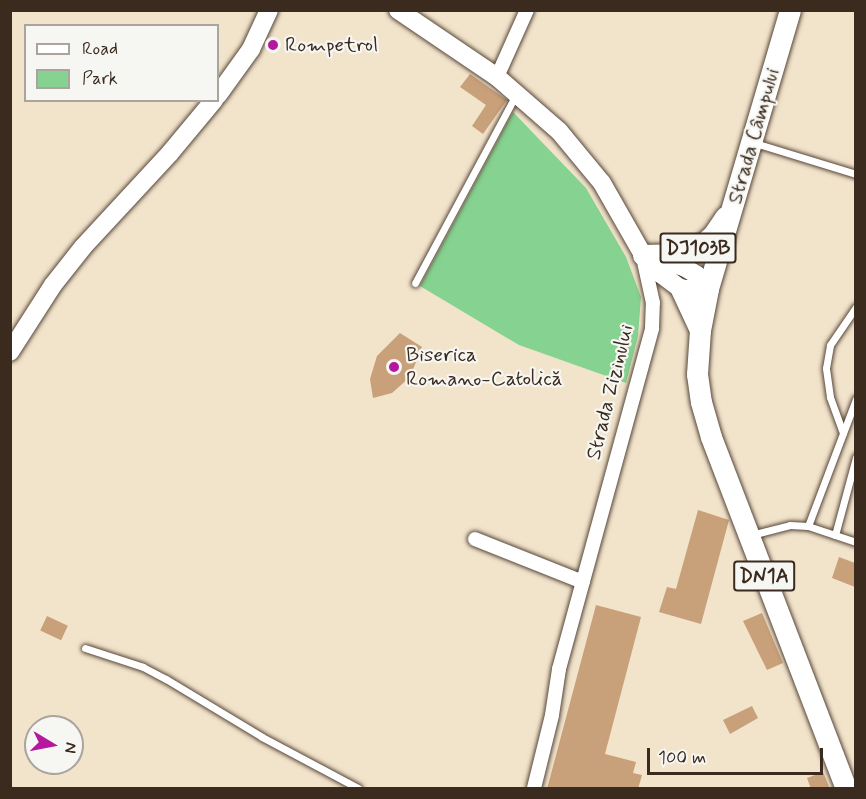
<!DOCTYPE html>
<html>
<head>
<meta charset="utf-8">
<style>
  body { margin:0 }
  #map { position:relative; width:866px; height:799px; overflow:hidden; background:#f2e3cb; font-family:Mynerve,sans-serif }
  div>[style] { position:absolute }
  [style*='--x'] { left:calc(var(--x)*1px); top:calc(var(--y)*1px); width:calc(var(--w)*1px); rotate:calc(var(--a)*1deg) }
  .green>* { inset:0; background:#86d290 }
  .building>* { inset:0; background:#c8a07a; transform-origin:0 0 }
  .roads { filter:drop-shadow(0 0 2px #564638) drop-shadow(0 0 2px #564638) }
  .service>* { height:7px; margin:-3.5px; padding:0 3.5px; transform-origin:3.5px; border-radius:3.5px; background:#fff }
  .minor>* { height:14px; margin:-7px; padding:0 7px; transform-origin:7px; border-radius:7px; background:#fff }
  .secondary>* { height:18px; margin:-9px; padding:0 9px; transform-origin:9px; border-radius:9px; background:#fff }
  .primary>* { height:21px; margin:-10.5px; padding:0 10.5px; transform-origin:10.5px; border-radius:10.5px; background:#fff }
  .dots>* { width:16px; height:16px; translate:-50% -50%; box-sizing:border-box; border:3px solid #f6f6f2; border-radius:50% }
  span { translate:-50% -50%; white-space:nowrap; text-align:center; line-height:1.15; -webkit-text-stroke:4.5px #f6f6f2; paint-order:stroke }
  .shield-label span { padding:2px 4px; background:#f6f6f2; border:2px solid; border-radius:4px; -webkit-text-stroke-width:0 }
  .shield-label { font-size:20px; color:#3b2a1e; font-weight:700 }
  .poi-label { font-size:21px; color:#3b2a1e }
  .left { translate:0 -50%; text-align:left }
  .street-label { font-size:21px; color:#3b2a1e }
  .frame { position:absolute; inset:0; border:12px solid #3b2a1e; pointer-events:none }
  .legend { position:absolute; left:24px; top:24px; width:195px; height:78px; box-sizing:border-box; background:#f6f6f2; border:2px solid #aba49d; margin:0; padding:8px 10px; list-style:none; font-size:18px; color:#3b2a1e }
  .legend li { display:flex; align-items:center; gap:12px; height:30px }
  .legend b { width:30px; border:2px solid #aba49d }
  .north { position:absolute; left:24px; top:715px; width:60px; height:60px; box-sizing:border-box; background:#f6f6f2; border:2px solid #aba49d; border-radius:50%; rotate:100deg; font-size:16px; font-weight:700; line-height:24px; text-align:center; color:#3b2a1e }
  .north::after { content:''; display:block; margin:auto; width:21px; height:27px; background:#b5179e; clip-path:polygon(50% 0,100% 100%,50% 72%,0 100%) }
  .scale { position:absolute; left:647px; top:748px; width:176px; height:27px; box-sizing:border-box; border:3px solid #3b2a1e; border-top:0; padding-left:8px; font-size:18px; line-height:21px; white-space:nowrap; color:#3b2a1e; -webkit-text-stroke:4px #f6f6f2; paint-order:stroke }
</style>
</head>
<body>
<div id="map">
  <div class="green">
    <i style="clip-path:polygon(513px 112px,586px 188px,626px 257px,641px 297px,638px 336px,626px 383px,519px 345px,420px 286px)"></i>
  </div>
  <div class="building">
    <i style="clip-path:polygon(470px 74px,507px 100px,483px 134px,472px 126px,486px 105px,460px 87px)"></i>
    <i style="clip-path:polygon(400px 333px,422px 347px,410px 377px,392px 393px,373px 398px,370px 379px,377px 356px)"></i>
    <i style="clip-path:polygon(698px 510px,729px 520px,701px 624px,659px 612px,667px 587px,676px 589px)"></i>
    <i style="clip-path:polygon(839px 557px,855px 563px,855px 587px,832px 578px)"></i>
    <i style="clip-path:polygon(596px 605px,641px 617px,605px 754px,636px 762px,633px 773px,642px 775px,638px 789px,547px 789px)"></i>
    <i style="clip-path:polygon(762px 613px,783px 663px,767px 670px,743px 621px)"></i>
    <i style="left:47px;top:616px;width:23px;height:16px;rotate:25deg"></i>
    <i style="clip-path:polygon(752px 706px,758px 718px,730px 734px,723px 720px)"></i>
    <i style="clip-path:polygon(823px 772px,830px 789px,811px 789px,807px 778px)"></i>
  </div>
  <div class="roads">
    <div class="service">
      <i style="--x:755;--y:143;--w:106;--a:17.1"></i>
      <i style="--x:415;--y:283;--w:213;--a:-61.8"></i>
      <i style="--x:843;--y:433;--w:38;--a:-110"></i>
      <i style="--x:830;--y:397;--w:29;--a:-98"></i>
      <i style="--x:826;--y:368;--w:23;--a:-80"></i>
      <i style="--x:830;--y:345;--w:46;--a:-55.6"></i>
      <i style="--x:808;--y:526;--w:136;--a:-69.3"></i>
      <i style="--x:751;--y:535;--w:40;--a:-14.4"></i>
      <i style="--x:790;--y:525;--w:18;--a:3"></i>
      <i style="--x:808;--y:526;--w:51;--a:18.4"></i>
      <i style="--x:835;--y:535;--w:81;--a:-74.9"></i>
      <i style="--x:85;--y:648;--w:61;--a:18.1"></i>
      <i style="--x:143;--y:667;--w:26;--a:28"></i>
      <i style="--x:166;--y:679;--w:112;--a:31.1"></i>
      <i style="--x:262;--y:737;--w:109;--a:28"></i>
    </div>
    <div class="minor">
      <i style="--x:497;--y:77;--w:73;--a:-65.9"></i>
      <i style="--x:475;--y:539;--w:116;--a:21.7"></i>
      <i style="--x:534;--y:788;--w:75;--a:-76.1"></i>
      <i style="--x:552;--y:715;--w:47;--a:-81.3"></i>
      <i style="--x:559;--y:669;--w:353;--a:-74.7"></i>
      <i style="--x:652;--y:328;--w:25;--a:-88"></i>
      <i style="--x:653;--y:303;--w:47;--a:-102.3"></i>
    </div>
    <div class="secondary">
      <i style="--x:398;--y:10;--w:120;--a:34.1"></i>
      <i style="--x:497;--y:77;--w:82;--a:41.1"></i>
      <i style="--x:559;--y:131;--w:67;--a:50.4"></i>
      <i style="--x:602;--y:183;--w:83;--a:60.3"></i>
      <i style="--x:643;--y:255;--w:26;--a:47"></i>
      <i style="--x:661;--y:274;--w:25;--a:37"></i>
      <i style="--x:681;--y:289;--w:27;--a:0"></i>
      <i style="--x:218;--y:95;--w:57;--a:-54.3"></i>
      <i style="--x:251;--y:49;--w:43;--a:-65.2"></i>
      <i style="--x:656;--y:259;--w:29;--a:16"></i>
      <i style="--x:684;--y:267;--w:15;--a:32"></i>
      <i style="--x:697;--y:275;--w:18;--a:52"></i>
      <i style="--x:10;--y:352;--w:80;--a:-57.3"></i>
      <i style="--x:53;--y:285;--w:48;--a:-51.7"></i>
      <i style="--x:83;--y:247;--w:128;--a:-47.2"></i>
      <i style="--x:170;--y:153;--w:69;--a:-50.3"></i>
    </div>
    <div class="primary">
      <i style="--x:790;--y:10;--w:291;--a:106.4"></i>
      <i style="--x:708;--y:289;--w:42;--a:101"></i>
      <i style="--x:700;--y:330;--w:44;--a:93.9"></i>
      <i style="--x:697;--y:374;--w:28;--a:82"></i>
      <i style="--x:701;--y:402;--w:36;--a:74"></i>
      <i style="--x:711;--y:437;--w:376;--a:69"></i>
      <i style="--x:643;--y:255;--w:40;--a:-1.4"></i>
      <i style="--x:683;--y:254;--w:15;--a:-20"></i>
      <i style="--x:697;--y:249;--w:21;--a:-41"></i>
      <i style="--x:713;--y:235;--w:22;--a:-56"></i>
      <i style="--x:681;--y:289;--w:45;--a:65.1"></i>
    </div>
  </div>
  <div class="dots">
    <i style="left:273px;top:45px;background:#b5179e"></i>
    <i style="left:394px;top:367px;background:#b5179e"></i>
  </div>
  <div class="shield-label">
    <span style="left:698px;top:248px">DJ103B</span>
    <span style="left:764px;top:576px">DN1A</span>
  </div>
  <div class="poi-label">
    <span class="left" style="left:285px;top:45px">Rompetrol</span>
    <span class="left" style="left:406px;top:367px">Biserica<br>Romano-Catolică</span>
  </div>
  <div class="street-label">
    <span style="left:754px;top:136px;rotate:-74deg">Strada Câmpului</span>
    <span style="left:610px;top:392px;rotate:-76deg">Strada Zizinului</span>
  </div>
  <div class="frame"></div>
  <ul class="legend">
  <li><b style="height:8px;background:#fff"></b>Road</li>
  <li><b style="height:16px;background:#86d290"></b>Park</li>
  </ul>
  <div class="north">N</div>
  <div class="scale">100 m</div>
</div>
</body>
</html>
